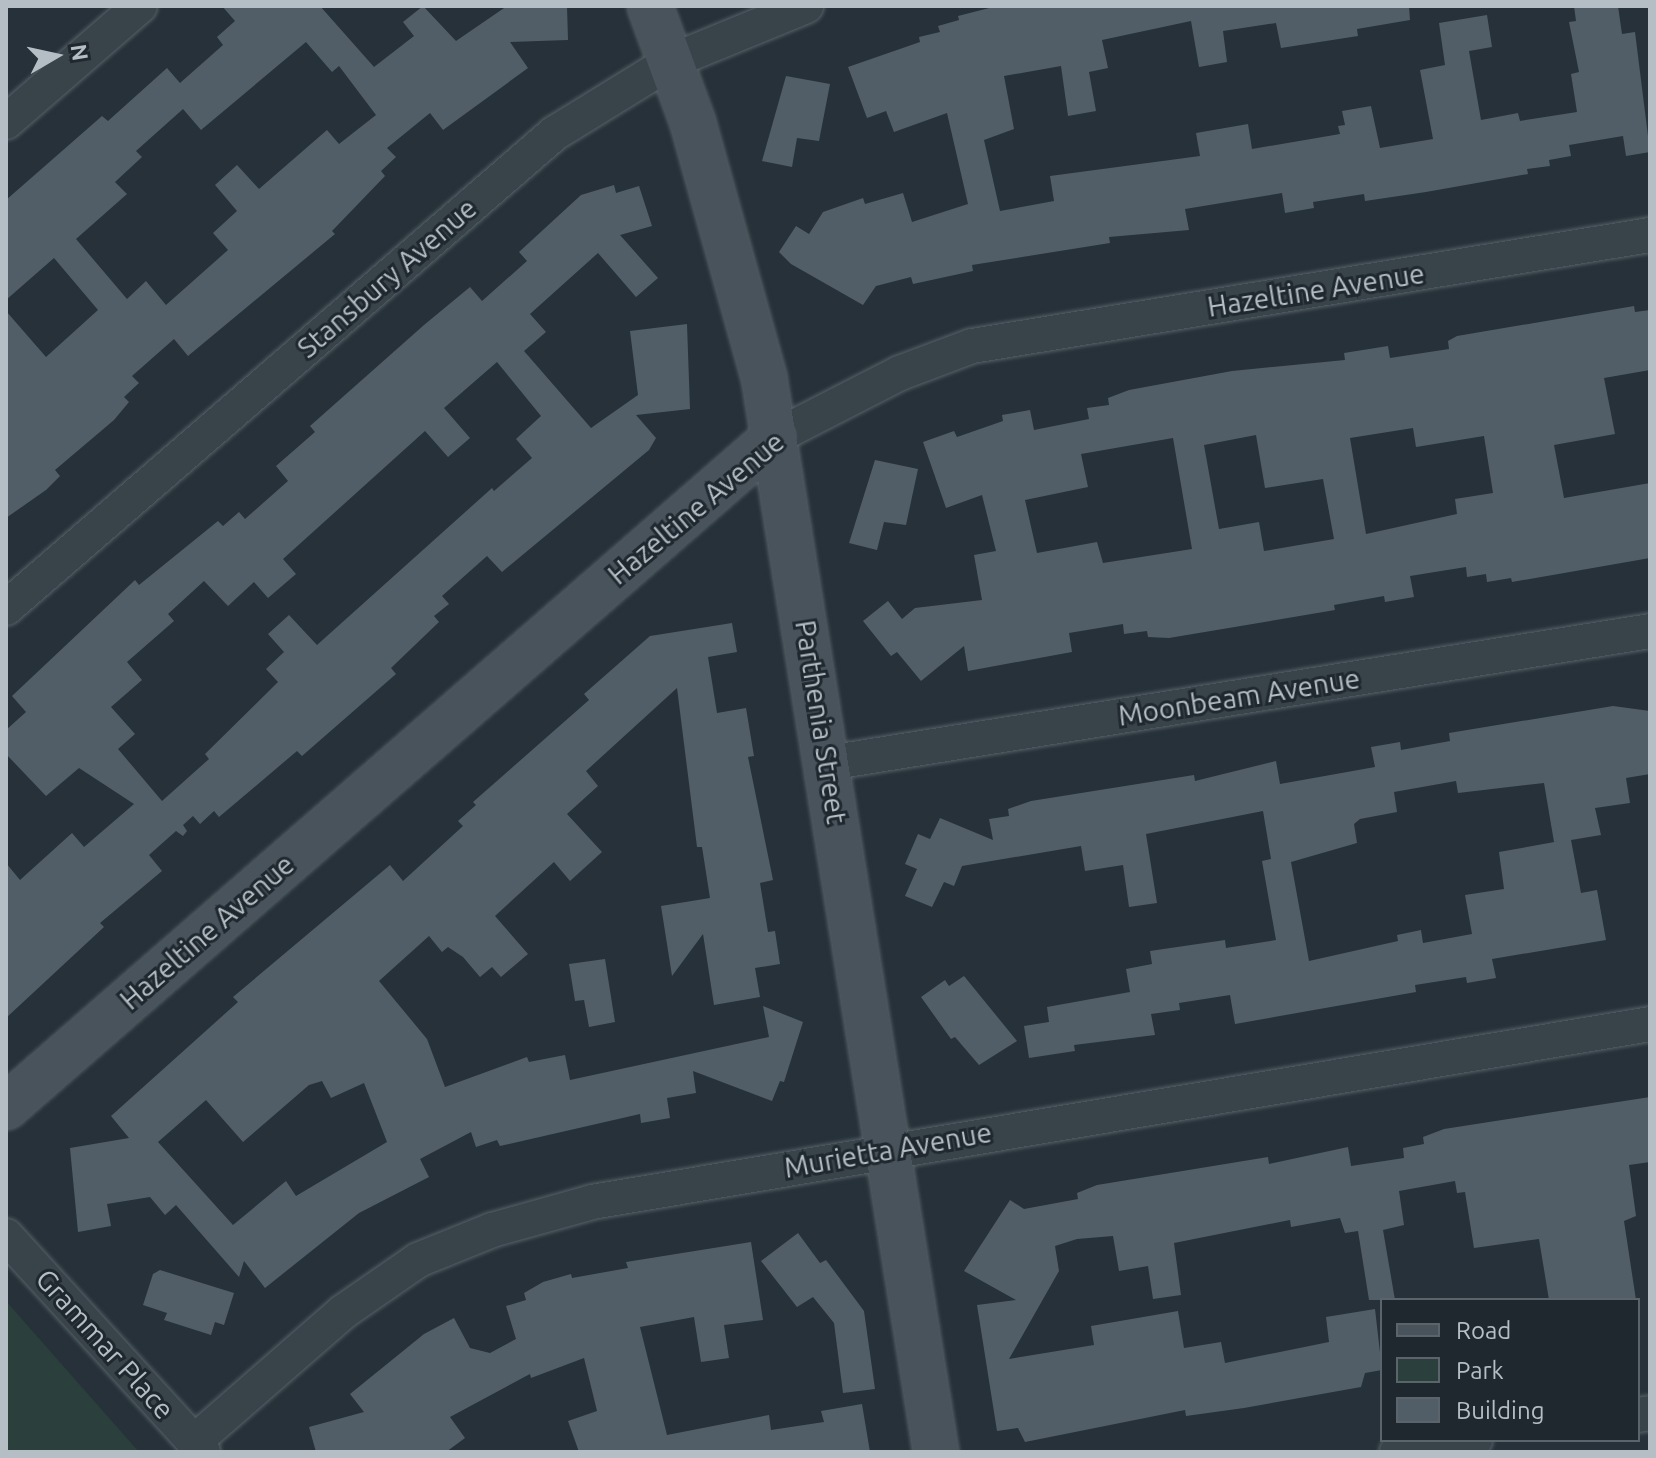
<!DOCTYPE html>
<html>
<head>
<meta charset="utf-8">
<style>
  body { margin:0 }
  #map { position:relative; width:1656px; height:1458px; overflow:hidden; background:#263139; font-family:Ubuntu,sans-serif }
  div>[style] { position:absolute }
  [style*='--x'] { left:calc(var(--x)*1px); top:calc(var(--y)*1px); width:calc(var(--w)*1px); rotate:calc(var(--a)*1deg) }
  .green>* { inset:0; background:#2b3f3c }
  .building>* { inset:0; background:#525e67 }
  .roads { filter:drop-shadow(0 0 2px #576168) drop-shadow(0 0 2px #576168) }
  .street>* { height:34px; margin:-17px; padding:0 17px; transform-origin:17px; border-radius:17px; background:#39434a }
  .secondary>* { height:44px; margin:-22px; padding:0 22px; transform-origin:22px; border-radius:22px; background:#48535c }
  span { translate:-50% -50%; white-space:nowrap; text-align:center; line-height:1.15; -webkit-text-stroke:6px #1f282f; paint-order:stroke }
  .street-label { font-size:28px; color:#b5bec5 }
  .frame { position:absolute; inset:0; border:8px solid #b5bec5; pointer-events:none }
  .legend { position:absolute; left:1380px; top:1298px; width:260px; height:144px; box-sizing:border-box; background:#1f282f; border:2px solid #5b646b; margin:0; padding:10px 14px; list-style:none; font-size:24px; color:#b5bec5 }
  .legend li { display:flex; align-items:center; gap:16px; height:40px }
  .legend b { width:40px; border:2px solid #5b646b }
  .north { position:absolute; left:16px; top:16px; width:80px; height:80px; -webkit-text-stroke:6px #1f282f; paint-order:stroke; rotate:81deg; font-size:22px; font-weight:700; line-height:32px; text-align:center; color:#b5bec5 }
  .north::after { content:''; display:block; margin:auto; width:28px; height:36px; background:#b5bec5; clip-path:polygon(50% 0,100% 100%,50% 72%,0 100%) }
</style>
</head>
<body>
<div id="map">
  <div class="green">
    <i style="clip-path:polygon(6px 1301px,139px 1452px,6px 1452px)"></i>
  </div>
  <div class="building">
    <i style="clip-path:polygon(evenodd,222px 6px,320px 6px,374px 67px,414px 36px,403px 22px,423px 6px,456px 41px,507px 6px,567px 6px,568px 40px,510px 42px,528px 68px,443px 130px,430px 113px,387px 148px,396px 157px,381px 171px,385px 176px,332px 231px,335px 234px,188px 356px,174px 339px,132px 376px,139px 383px,124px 397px,129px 402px,114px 420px,55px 470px,60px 476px,46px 490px,6px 518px,6px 311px,46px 357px,98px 310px,54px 258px,6px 300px,6px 200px,102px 116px,108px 121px,167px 68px,180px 83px,223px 45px,217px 37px,235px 21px,222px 6px,306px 42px,332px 72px,339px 66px,376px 115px,339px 144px,327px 130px,259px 189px,237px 165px,215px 185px,237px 211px,213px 233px,228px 250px,166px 305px,146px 281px,127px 299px,76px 239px,127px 194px,115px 182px,142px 157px,136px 151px,183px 109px,201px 130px,306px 42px)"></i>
    <i style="clip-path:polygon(997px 6px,1409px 6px,1410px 20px,1357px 29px,1358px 36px,1281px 48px,1276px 23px,1223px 31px,1227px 62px,1199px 67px,1191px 21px,1102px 40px,1108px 68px,1089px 72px,1096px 111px,1068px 116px,1061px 66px,1004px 76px,1014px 129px,984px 140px,1000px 211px,1054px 201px,1050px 176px,1200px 156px,1196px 133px,1248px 124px,1252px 149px,1340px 134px,1338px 126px,1345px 125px,1342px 111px,1371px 106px,1380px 148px,1433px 139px,1420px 70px,1445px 65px,1439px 23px,1487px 15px,1492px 47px,1469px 51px,1481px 120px,1518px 113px,1520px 121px,1577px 112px,1571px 74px,1579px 72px,1569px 22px,1576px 21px,1574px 6px,1618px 6px,1622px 34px,1635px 32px,1650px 152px,1626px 156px,1623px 136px,1569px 145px,1571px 156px,1549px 160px,1550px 166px,1527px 169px,1528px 174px,1426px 192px,1365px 201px,1364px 194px,1313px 202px,1314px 208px,1285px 213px,1282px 193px,1185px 209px,1189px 230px,1109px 237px,1110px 243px,972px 265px,973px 271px,913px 284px,911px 277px,876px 286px,863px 305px,791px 264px,779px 252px,796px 226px,809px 234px,823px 212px,863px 198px,865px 204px,903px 193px,912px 222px,968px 204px,947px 113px,894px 132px,886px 111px,867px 118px,848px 67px,920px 42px,919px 37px,940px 32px,938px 26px,959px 20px,958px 16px)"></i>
    <i style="clip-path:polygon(786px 76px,830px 84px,819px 141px,797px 138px,792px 167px,762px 161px)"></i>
    <i style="clip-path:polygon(evenodd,614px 185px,616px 193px,639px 186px,652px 226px,620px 235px,658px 278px,636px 297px,598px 253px,530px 314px,546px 332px,524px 351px,591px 428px,638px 395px,630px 331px,687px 324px,690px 409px,636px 415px,656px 438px,649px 450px,502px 572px,487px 556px,442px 596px,449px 604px,434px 616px,439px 622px,391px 668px,396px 674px,302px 756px,297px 751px,219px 817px,214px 811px,200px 824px,193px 816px,183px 825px,187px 831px,183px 836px,176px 831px,149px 855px,162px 871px,100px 923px,104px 927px,6px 1018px,6px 863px,20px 880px,72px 833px,84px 847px,134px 804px,79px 768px,46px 796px,6px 754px,6px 730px,26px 712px,12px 696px,135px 580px,139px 585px,218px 521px,223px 526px,239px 512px,245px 519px,288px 481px,276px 466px,315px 432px,310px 426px,424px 325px,470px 287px,482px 301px,527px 261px,519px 252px,581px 195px,614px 185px,497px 362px,541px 416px,516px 439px,532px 458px,494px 491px,492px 488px,317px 645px,289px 615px,268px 634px,284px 652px,266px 669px,278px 682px,205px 754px,209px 759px,162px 801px,118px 749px,135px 734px,111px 707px,142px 680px,127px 662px,174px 621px,168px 614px,204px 581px,228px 606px,254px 582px,268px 598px,296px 574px,283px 559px,425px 431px,448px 457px,470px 438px,444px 408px,497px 362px)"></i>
    <i style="clip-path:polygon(evenodd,1634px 306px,1635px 312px,1650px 310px,1650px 370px,1604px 378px,1615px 434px,1554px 445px,1564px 498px,1650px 483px,1650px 558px,1512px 582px,1511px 578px,1487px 582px,1486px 574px,1467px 577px,1466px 567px,1410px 576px,1414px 597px,1385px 602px,1384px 596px,1334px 605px,1335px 610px,1169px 638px,1148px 637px,1147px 631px,1124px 634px,1123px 624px,1069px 633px,1072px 652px,968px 671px,964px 646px,921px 681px,897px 652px,891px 656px,863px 621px,888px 601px,902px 619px,915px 608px,982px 600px,974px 555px,996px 551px,982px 495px,946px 508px,923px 442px,954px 431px,957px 437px,1003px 421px,1002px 415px,1030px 410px,1034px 430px,1089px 419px,1087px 408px,1109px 405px,1108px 398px,1129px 390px,1232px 371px,1345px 360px,1344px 353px,1388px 346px,1390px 358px,1449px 349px,1448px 341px,1457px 336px,1634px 306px,1413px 428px,1416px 447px,1484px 436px,1493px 493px,1455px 499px,1457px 514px,1366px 534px,1350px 438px,1413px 428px,1634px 306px,1256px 435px,1265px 488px,1323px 479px,1334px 539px,1264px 551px,1259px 522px,1219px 529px,1204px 445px,1256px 435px,1634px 306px,1173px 438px,1192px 549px,1103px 563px,1097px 542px,1037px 553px,1025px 500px,1088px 487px,1081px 454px,1173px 438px)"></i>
    <i style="clip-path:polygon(875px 460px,918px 469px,906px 525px,884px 522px,877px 550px,849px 543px)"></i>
    <i style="clip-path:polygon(evenodd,732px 623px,737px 652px,708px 657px,717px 713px,746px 708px,754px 756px,748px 757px,773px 880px,760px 883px,768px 932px,775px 931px,780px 964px,755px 968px,760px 997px,714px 1005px,703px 934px,672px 976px,661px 906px,710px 898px,702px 847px,697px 847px,677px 688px,586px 771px,598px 786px,567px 814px,602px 852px,570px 881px,554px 862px,495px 916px,528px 954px,501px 977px,492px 967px,480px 977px,463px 957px,448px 947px,442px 952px,429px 936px,379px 981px,427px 1039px,445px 1087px,527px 1057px,529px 1062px,565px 1055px,570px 1080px,769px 1037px,763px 1006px,803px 1022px,784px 1082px,780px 1081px,772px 1101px,693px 1071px,696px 1093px,667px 1098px,670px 1118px,641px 1123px,640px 1114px,500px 1146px,497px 1140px,476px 1147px,471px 1132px,420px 1159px,429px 1177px,359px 1213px,265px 1288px,244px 1261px,239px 1277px,176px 1205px,165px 1215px,150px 1197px,107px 1204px,111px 1226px,78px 1232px,70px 1148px,129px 1138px,111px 1116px,238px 1002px,233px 997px,390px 865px,403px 881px,463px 826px,458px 821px,476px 805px,473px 802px,589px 700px,584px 694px,650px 636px,732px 623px,322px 1081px,331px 1098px,364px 1083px,387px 1142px,296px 1196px,286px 1181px,233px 1225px,158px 1142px,206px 1100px,243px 1142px,309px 1085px,322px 1081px)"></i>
    <i style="clip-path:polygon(evenodd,1613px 706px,1650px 711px,1650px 774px,1626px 778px,1630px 803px,1595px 808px,1601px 835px,1571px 840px,1581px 893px,1597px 890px,1606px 940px,1492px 959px,1496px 978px,1467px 983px,1466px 977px,1415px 985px,1416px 992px,1235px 1024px,1230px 995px,1179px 1003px,1180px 1010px,1151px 1014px,1155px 1035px,1074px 1045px,1075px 1051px,1029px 1058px,1024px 1026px,1049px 1022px,1047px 1007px,1130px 992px,1126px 969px,1152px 964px,1150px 951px,1225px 940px,1226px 948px,1276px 940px,1262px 861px,1271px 859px,1263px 811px,1146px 834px,1157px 903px,1129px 907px,1123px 865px,1085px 871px,1081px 846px,962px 866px,954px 886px,944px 882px,932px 907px,905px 896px,917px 869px,905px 864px,918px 834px,930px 839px,940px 818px,993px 840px,989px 819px,1009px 816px,1008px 809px,1031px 801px,1194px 775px,1195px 781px,1276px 761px,1280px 784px,1375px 767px,1371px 747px,1400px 742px,1401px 750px,1450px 741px,1449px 733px,1613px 706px,1456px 781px,1458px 793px,1544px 783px,1554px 842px,1560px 841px,1499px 852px,1504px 889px,1465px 895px,1472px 934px,1423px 943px,1421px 930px,1397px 935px,1398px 941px,1309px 961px,1291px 862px,1357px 843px,1354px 824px,1360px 819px,1397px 812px,1394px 792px,1456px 781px)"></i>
    <i style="clip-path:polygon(605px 959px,615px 1022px,589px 1027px,584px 1000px,575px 1001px,569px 964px)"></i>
    <i style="clip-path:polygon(964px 976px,1017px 1041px,979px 1065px,955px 1037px,951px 1039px,921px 997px,945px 980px,949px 986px)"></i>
    <i style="clip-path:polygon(1650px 1097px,1650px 1162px,1629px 1165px,1636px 1216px,1624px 1221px,1636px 1300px,1549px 1300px,1539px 1239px,1474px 1248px,1465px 1192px,1457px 1193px,1455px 1181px,1399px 1191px,1404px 1225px,1383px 1230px,1395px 1300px,1369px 1300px,1358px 1231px,1345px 1233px,1340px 1218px,1291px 1227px,1290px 1220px,1174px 1243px,1181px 1295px,1153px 1299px,1148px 1266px,1119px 1271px,1113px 1236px,1077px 1239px,1055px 1246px,1059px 1271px,1009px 1359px,1094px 1345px,1091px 1326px,1178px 1311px,1184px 1348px,1221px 1342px,1225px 1363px,1329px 1342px,1326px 1317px,1375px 1309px,1382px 1370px,1365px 1373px,1361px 1387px,1244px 1408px,1186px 1416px,1185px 1410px,1025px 1442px,1018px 1428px,997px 1431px,977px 1305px,1016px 1300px,964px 1271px,1010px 1200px,1024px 1209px,1078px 1199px,1077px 1193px,1097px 1185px,1268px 1157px,1269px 1164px,1348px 1147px,1351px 1166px,1404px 1158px,1403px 1148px,1424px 1144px,1423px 1137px,1444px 1129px)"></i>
    <i style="clip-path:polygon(798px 1233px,820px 1263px,826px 1260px,864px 1311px,875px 1389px,843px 1393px,834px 1323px,813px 1297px,797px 1307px,761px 1261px)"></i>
    <i style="clip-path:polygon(751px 1242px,763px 1320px,724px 1325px,729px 1358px,701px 1362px,694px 1317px,640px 1327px,667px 1435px,769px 1415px,771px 1430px,824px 1422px,821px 1411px,862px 1404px,870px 1452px,579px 1452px,568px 1421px,597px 1411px,584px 1358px,531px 1378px,530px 1374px,450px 1417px,465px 1438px,446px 1452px,316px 1452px,309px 1427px,364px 1412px,350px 1394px,424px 1334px,454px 1318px,470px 1348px,490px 1353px,516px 1339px,506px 1306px,526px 1300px,524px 1293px,543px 1282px,571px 1274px,572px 1278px,628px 1268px,626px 1262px)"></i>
    <i style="clip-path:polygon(160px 1270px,234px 1293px,224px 1325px,215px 1322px,211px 1335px,164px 1320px,167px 1313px,143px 1305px,153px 1274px)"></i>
  </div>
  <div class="roads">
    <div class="street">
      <i style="--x:6;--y:122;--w:177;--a:-40.9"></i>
      <i style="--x:775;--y:437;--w:140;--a:-27.1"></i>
      <i style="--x:900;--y:373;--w:77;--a:-20.6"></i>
      <i style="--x:972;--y:346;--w:687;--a:-9.3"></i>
      <i style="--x:6;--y:608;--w:726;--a:-40.87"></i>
      <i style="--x:555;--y:133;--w:137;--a:-31.6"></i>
      <i style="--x:672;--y:61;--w:145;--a:-22.3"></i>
      <i style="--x:828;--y:763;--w:833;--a:-9.12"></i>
      <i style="--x:6;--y:1236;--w:292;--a:47.6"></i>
      <i style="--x:1638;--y:1415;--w:12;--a:-9"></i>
      <i style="--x:194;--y:1442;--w:198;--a:-41.1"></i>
      <i style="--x:343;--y:1312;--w:91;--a:-34.7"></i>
      <i style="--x:418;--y:1260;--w:80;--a:-22.1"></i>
      <i style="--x:492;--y:1230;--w:104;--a:-15.6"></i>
      <i style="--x:592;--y:1202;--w:1073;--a:-9.55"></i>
      <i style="--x:1397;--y:1452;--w:79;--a:-8.7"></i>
    </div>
    <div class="secondary">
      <i style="--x:650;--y:6;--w:125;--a:69.8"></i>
      <i style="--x:693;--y:123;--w:264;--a:74.4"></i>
      <i style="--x:764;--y:377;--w:1089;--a:80.91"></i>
      <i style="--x:6;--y:1107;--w:1020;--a:-41.06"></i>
    </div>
  </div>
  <div class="street-label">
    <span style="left:387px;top:278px;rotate:-41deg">Stansbury Avenue</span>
    <span style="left:1316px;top:290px;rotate:-9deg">Hazeltine Avenue</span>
    <span style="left:696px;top:508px;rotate:-40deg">Hazeltine Avenue</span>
    <span style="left:1239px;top:697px;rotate:-9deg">Moonbeam Avenue</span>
    <span style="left:821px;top:722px;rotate:81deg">Parthenia Street</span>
    <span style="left:207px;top:932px;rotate:-41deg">Hazeltine Avenue</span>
    <span style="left:888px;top:1150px;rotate:-10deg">Murietta Avenue</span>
    <span style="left:105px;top:1344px;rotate:48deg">Grammar Place</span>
  </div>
  <div class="frame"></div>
  <ul class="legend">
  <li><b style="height:10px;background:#48535c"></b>Road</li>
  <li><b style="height:22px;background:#2b3f3c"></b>Park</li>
  <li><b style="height:22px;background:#525e67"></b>Building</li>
  </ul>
  <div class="north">N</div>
</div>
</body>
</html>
